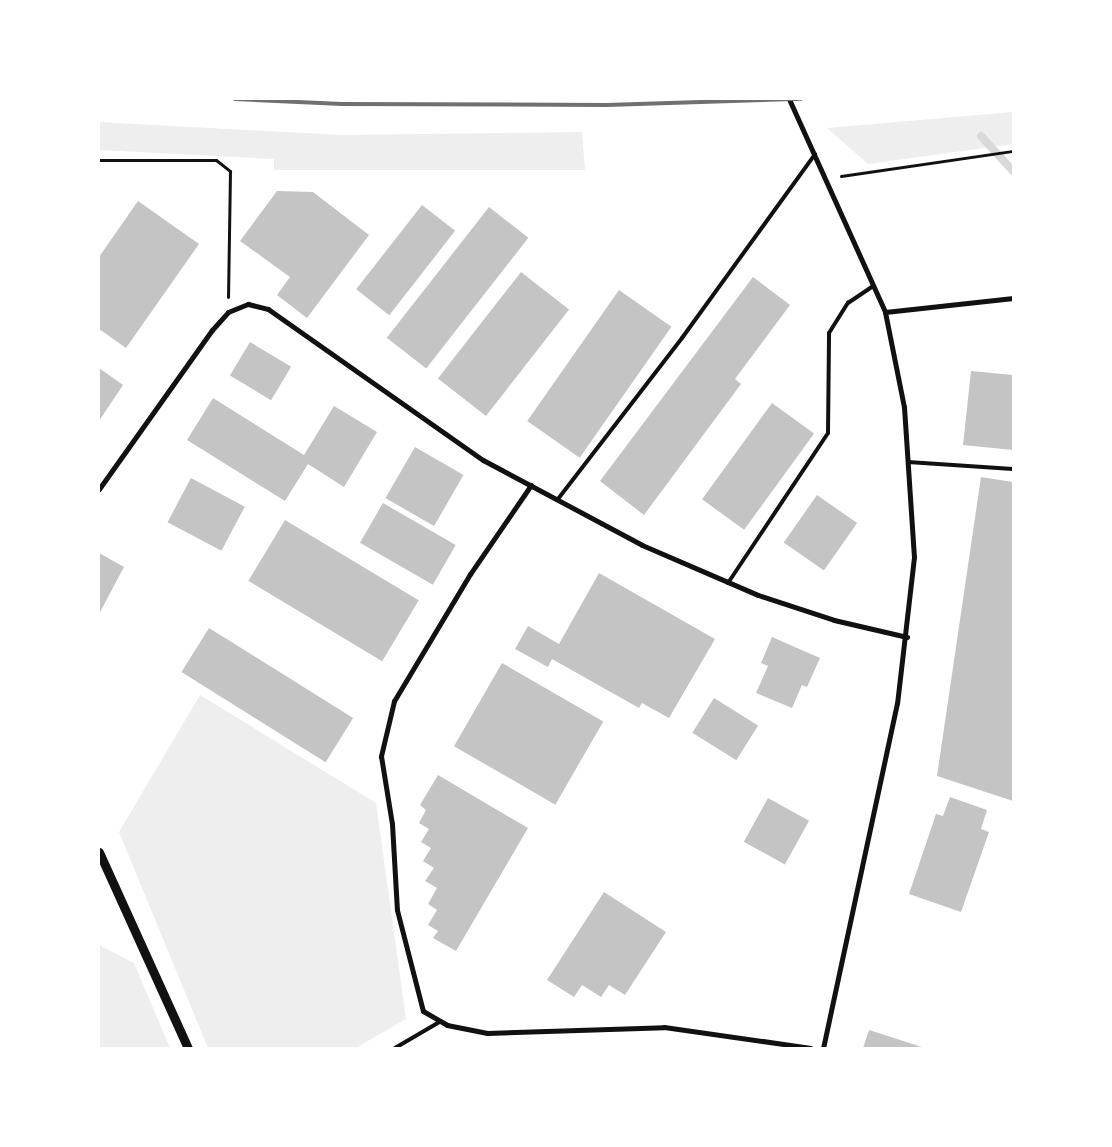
<!DOCTYPE html>
<html>
<head>
<meta charset="utf-8">
<style>
  body { margin:0 }
  #map { position:relative; width:1112px; height:1147px; overflow:hidden; background:#fff; font-family:"Archivo Narrow",sans-serif }
  div>[style] { position:absolute }
  [style*='--x'] { left:calc(var(--x)*1px); top:calc(var(--y)*1px); width:calc(var(--w)*1px); rotate:calc(var(--a)*1deg) }
  .green>* { inset:0; background:#eee }
  .stream>* { height:8px; margin:-4px; padding:0 4px; transform-origin:4px; border-radius:4px; background:#d9d9d9 }
  .building>* { inset:0; background:#c4c4c4; transform-origin:0 0 }
  .path>* { height:3px; margin:-1.5px; padding:0 1.5px; transform-origin:1.5px; border-radius:1.5px; background:#111 }
  .service>* { height:4px; margin:-2px; padding:0 2px; transform-origin:2px; border-radius:2px; background:#111 }
  .minor>* { height:5px; margin:-2.5px; padding:0 2.5px; transform-origin:2.5px; border-radius:2.5px; background:#111 }
  .tertiary>* { height:9px; margin:-4.5px; padding:0 4.5px; transform-origin:4.5px; border-radius:4.5px; background:#111 }
  .rail>* { height:4px; margin:-2px; padding:0 2px; transform-origin:2px; border-radius:2px; background:#707070 }
  span { translate:-50% -50%; white-space:nowrap; text-align:center; line-height:1.15; -webkit-text-stroke:5px #fff; paint-order:stroke }
  .frame { position:absolute; inset:0; border:100px solid #fff; pointer-events:none }
</style>
</head>
<body>
<div id="map">
  <div class="green">
    <i style="clip-path:polygon(1013px 112px,1013px 144px,868px 164px,827px 128px)"></i>
    <i style="clip-path:polygon(99px 122px,341px 135px,582px 132px,585px 170px,274px 170px,274px 159px,99px 150px)"></i>
    <i style="clip-path:polygon(200px 695px,376px 803px,406px 1019px,356px 1048px,208px 1048px,119px 832px)"></i>
    <i style="clip-path:polygon(99px 945px,134px 963px,170px 1048px,99px 1048px)"></i>
  </div>
  <div class="stream">
    <i style="--x:981;--y:136;--w:47;--a:47.6"></i>
  </div>
  <div class="building">
    <i style="clip-path:polygon(277px 191px,313px 192px,369px 235px,307px 318px,277px 295px,290px 277px,240px 241px)"></i>
    <i style="clip-path:polygon(138px 201px,199px 244px,126px 348px,99px 329px,99px 257px)"></i>
    <i style="left:422px;top:205px;width:42px;height:107px;rotate:38deg"></i>
    <i style="left:489px;top:207px;width:50px;height:166px;rotate:38deg"></i>
    <i style="left:521px;top:272px;width:61px;height:135px;rotate:38deg"></i>
    <i style="clip-path:polygon(753px 277px,790px 305px,735px 379px,741px 384px,644px 515px,600px 481px)"></i>
    <i style="left:619px;top:290px;width:64px;height:160px;rotate:35deg"></i>
    <i style="left:250px;top:342px;width:48px;height:39px;rotate:31deg"></i>
    <i style="clip-path:polygon(99px 368px,123px 385px,99px 421px)"></i>
    <i style="clip-path:polygon(971px 371px,1013px 375px,1013px 450px,963px 445px)"></i>
    <i style="clip-path:polygon(213px 398px,304px 455px,334px 406px,377px 432px,344px 487px,308px 464px,285px 501px,187px 440px)"></i>
    <i style="left:772px;top:403px;width:52px;height:119px;rotate:36deg"></i>
    <i style="left:415px;top:447px;width:56px;height:59px;rotate:30deg"></i>
    <i style="clip-path:polygon(981px 477px,1013px 482px,1013px 801px,937px 776px)"></i>
    <i style="left:191px;top:478px;width:61px;height:50px;rotate:28deg"></i>
    <i style="left:817px;top:495px;width:49px;height:58px;rotate:35deg"></i>
    <i style="left:383px;top:503px;width:84px;height:46px;rotate:30deg"></i>
    <i style="left:285px;top:520px;width:156px;height:71px;rotate:31deg"></i>
    <i style="clip-path:polygon(99px 553px,124px 567px,99px 614px)"></i>
    <i style="clip-path:polygon(599px 573px,715px 639px,669px 718px,642px 703px,639px 708px,552px 659px,548px 667px,515px 649px,528px 626px,559px 644px)"></i>
    <i style="left:209px;top:628px;width:170px;height:52px;rotate:32deg"></i>
    <i style="clip-path:polygon(772px 637px,820px 658px,807px 687px,802px 685px,792px 708px,756px 693px,768px 666px,761px 663px)"></i>
    <i style="left:502px;top:663px;width:117px;height:96px;rotate:30deg"></i>
    <i style="left:714px;top:698px;width:52px;height:41px;rotate:32deg"></i>
    <i style="clip-path:polygon(438px 775px,528px 828px,456px 951px,433px 938px,438px 931px,428px 925px,437px 910px,428px 904px,437px 888px,425px 881px,434px 868px,423px 861px,431px 848px,421px 842px,429px 829px,419px 823px,426px 810px,420px 805px)"></i>
    <i style="clip-path:polygon(950px 797px,987px 810px,981px 829px,989px 832px,961px 912px,909px 894px,936px 814px,943px 816px)"></i>
    <i style="left:768px;top:798px;width:47px;height:50px;rotate:29deg"></i>
    <i style="clip-path:polygon(604px 892px,666px 932px,625px 995px,609px 985px,601px 997px,582px 985px,574px 997px,547px 980px)"></i>
    <i style="clip-path:polygon(869px 1030px,925px 1048px,863px 1048px)"></i>
  </div>
  <div class="path">
    <i style="--x:99;--y:160;--w:117;--a:0"></i>
    <i style="--x:216;--y:160;--w:18;--a:38"></i>
    <i style="--x:230;--y:171;--w:126;--a:90.9"></i>
    <i style="--x:841;--y:176;--w:174;--a:-8.3"></i>
  </div>
  <div class="service">
    <i style="--x:908;--y:462;--w:105;--a:3.8"></i>
    <i style="--x:558;--y:499;--w:203;--a:-52.4"></i>
    <i style="--x:682;--y:338;--w:227;--a:-54.1"></i>
    <i style="--x:728;--y:583;--w:180;--a:-56.3"></i>
    <i style="--x:828;--y:433;--w:100;--a:-89.4"></i>
    <i style="--x:829;--y:333;--w:36;--a:-58"></i>
    <i style="--x:848;--y:303;--w:30;--a:-34"></i>
    <i style="--x:395;--y:1048;--w:53;--a:-30.4"></i>
  </div>
  <div class="minor">
    <i style="--x:789;--y:99;--w:234;--a:65.7"></i>
    <i style="--x:885;--y:312;--w:97;--a:78.7"></i>
    <i style="--x:904;--y:407;--w:150;--a:86.2"></i>
    <i style="--x:914;--y:557;--w:147;--a:96.6"></i>
    <i style="--x:897;--y:703;--w:353;--a:102.1"></i>
    <i style="--x:885;--y:312;--w:129;--a:-6.2"></i>
    <i style="--x:531;--y:485;--w:108;--a:124.4"></i>
    <i style="--x:470;--y:574;--w:148;--a:120.9"></i>
    <i style="--x:394;--y:701;--w:57;--a:103.3"></i>
    <i style="--x:381;--y:756;--w:69;--a:80.8"></i>
    <i style="--x:392;--y:824;--w:86;--a:86.7"></i>
    <i style="--x:397;--y:910;--w:104;--a:75.6"></i>
    <i style="--x:423;--y:1011;--w:28;--a:30"></i>
    <i style="--x:447;--y:1025;--w:41;--a:11.3"></i>
    <i style="--x:487;--y:1033;--w:177;--a:-1.9"></i>
    <i style="--x:664;--y:1027;--w:148;--a:8.1"></i>
    <i style="--x:99;--y:489;--w:195;--a:-54.6"></i>
    <i style="--x:212;--y:330;--w:24;--a:-48"></i>
    <i style="--x:228;--y:312;--w:22;--a:-22"></i>
    <i style="--x:248;--y:304;--w:21;--a:14"></i>
    <i style="--x:268;--y:309;--w:263;--a:35.1"></i>
    <i style="--x:483;--y:460;--w:180;--a:28.1"></i>
    <i style="--x:642;--y:545;--w:126;--a:23.3"></i>
    <i style="--x:758;--y:595;--w:80;--a:18.2"></i>
    <i style="--x:834;--y:620;--w:75;--a:13.1"></i>
  </div>
  <div class="tertiary">
    <i style="--x:99;--y:852;--w:215;--a:65.6"></i>
  </div>
  <div class="rail">
    <i style="--x:235;--y:99;--w:107;--a:2.7"></i>
    <i style="--x:342;--y:104;--w:264;--a:0.2"></i>
    <i style="--x:606;--y:105;--w:195;--a:-1.8"></i>
  </div>
  <div class="frame"></div>
</div>
</body>
</html>
